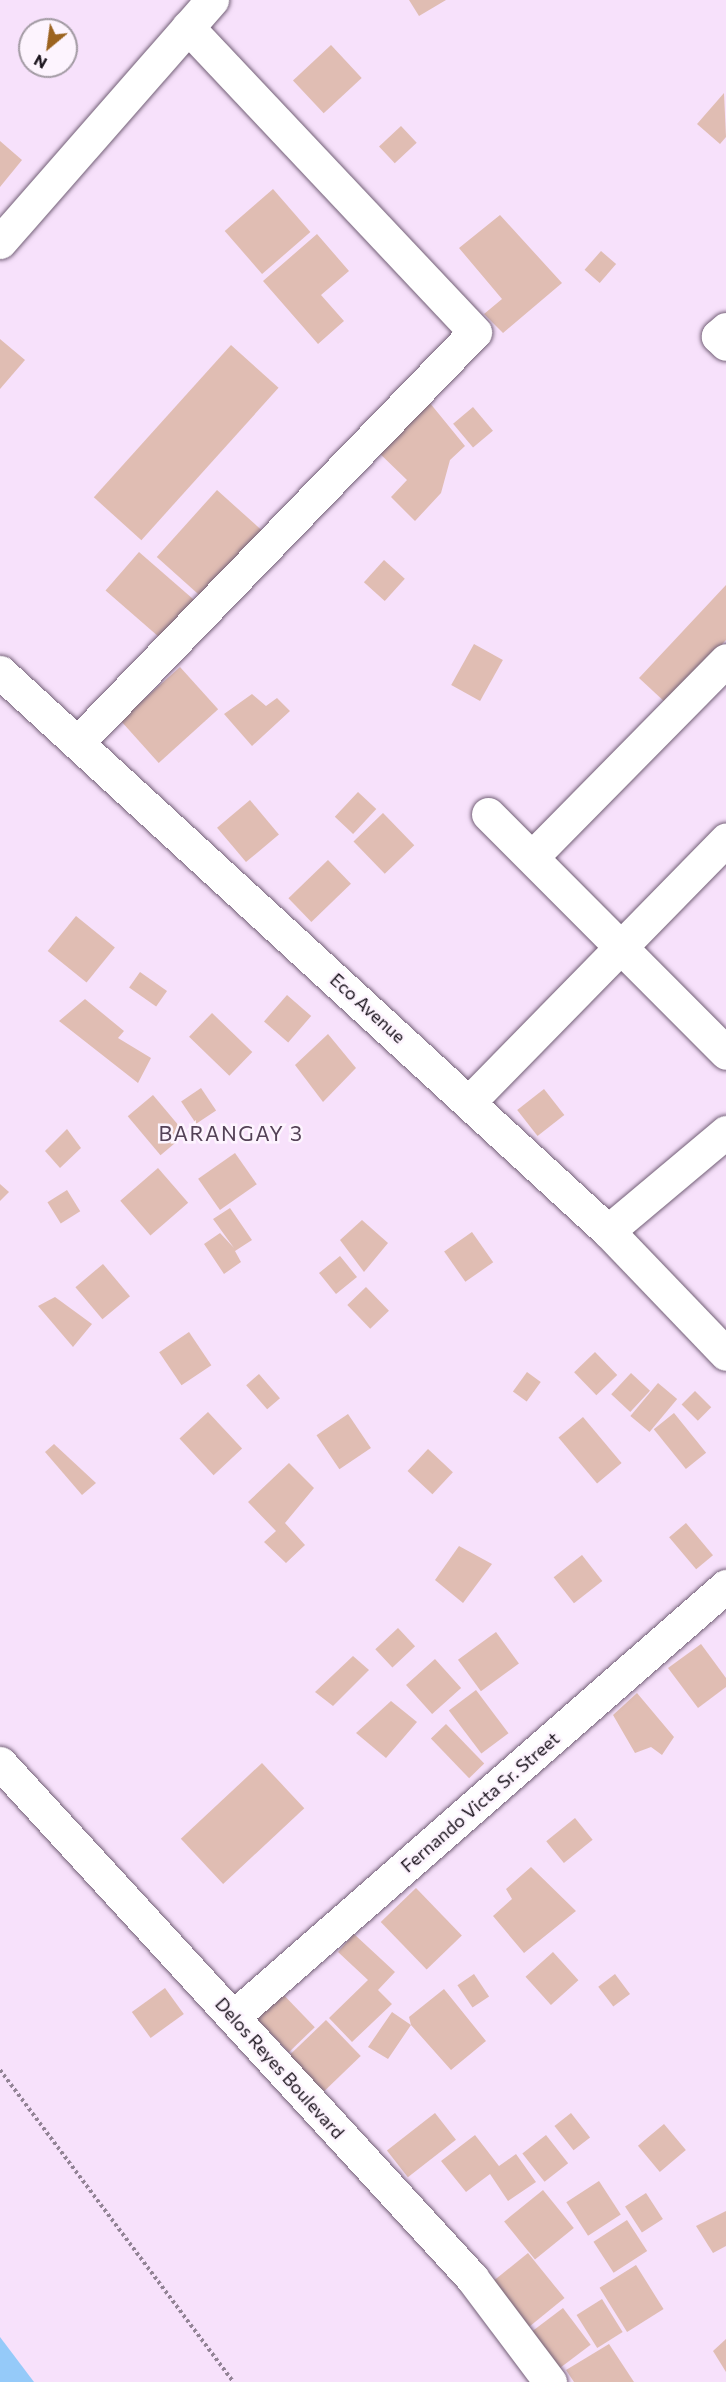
<!DOCTYPE html>
<html>
<head>
<meta charset="utf-8">
<style>
  body { margin:0 }
  #map { position:relative; width:726px; height:2382px; overflow:hidden; background:#f7e1fb; font-family:Commissioner,sans-serif }
  div>[style] { position:absolute }
  [style*='--x'] { left:calc(var(--x)*1px); top:calc(var(--y)*1px); width:calc(var(--w)*1px); rotate:calc(var(--a)*1deg) }
  .water>* { inset:0; background:#95caf9 }
  .building>* { inset:0; background:#e0bdb3; transform-origin:0 0 }
  .path>* { height:4px; margin-top:-2px; transform-origin:0; background:repeating-linear-gradient(90deg,#928395 0 3px,transparent 0 6px) }
  .roads { filter:drop-shadow(0 0 2px #725f76) drop-shadow(0 0 2px #725f76) }
  .minor>* { height:33px; margin:-16.5px; padding:0 16.5px; transform-origin:16.5px; border-radius:16.5px; background:#fff }
  .major>* { height:33px; margin:-16.5px; padding:0 16.5px; transform-origin:16.5px; border-radius:16.5px; background:#fff }
  span { translate:-50% -50%; white-space:nowrap; text-align:center; line-height:1.15; -webkit-text-stroke:5px #fdf4fe; paint-order:stroke }
  .street-label { font-size:18px; color:#19121b }
  .quarter-label { font-size:21px; color:#544257; letter-spacing:1.5px }
  .north { position:absolute; left:18px; top:18px; width:60px; height:60px; box-sizing:border-box; background:#fdf4fe; border:2px solid #a29aa3; border-radius:50%; rotate:209deg; font-size:16px; font-weight:700; line-height:24px; text-align:center; color:#19121b }
  .north::after { content:''; display:block; margin:auto; width:21px; height:27px; background:#9c6320; clip-path:polygon(50% 0,100% 100%,50% 72%,0 100%) }
</style>
</head>
<body>
<div id="map">
  <div class="water">
    <i style="clip-path:polygon(0 2337px,34px 2382px,0 2382px)"></i>
  </div>
  <div class="building">
    <i style="clip-path:polygon(409px 0,446px 0,419px 16px)"></i>
    <i style="left:331px;top:45px;width:45px;height:52px;rotate:47deg"></i>
    <i style="clip-path:polygon(724px 93px,726px 137px,720px 144px,697px 124px)"></i>
    <i style="left:401px;top:126px;width:23px;height:30px;rotate:47deg"></i>
    <i style="clip-path:polygon(0 141px,22px 160px,0 187px)"></i>
    <i style="left:273px;top:189px;width:57px;height:64px;rotate:49deg"></i>
    <i style="clip-path:polygon(500px 215px,562px 283px,503px 333px,484px 314px,502px 299px,459px 248px)"></i>
    <i style="clip-path:polygon(317px 234px,349px 271px,321px 295px,344px 321px,318px 344px,263px 281px)"></i>
    <i style="left:601px;top:251px;width:20px;height:25px;rotate:41deg"></i>
    <i style="clip-path:polygon(0 339px,25px 360px,0 389px)"></i>
    <i style="left:231px;top:345px;width:64px;height:205px;rotate:42deg"></i>
    <i style="clip-path:polygon(425px 397px,465px 446px,450px 460px,441px 493px,415px 521px,391px 497px,407px 480px,375px 449px)"></i>
    <i style="left:473px;top:407px;width:31px;height:26px;rotate:50deg"></i>
    <i style="left:217px;top:490px;width:62px;height:90px;rotate:42deg"></i>
    <i style="left:139px;top:552px;width:75px;height:51px;rotate:41deg"></i>
    <i style="left:384px;top:560px;width:28px;height:30px;rotate:42deg"></i>
    <i style="clip-path:polygon(726px 585px,726px 640px,667px 704px,639px 678px)"></i>
    <i style="left:474px;top:644px;width:33px;height:47px;rotate:29deg"></i>
    <i style="left:180px;top:667px;width:57px;height:80px;rotate:48deg"></i>
    <i style="clip-path:polygon(252px 694px,266px 706px,277px 698px,290px 711px,252px 746px,224px 714px)"></i>
    <i style="left:358px;top:792px;width:25px;height:34px;rotate:43deg"></i>
    <i style="left:250px;top:800px;width:45px;height:43px;rotate:50deg"></i>
    <i style="left:383px;top:813px;width:45px;height:41px;rotate:46deg"></i>
    <i style="left:328px;top:860px;width:33px;height:55px;rotate:46deg"></i>
    <i style="left:76px;top:916px;width:50px;height:45px;rotate:39deg"></i>
    <i style="left:140px;top:972px;width:33px;height:19px;rotate:35deg"></i>
    <i style="left:287px;top:995px;width:32px;height:35px;rotate:41deg"></i>
    <i style="clip-path:polygon(85px 999px,124px 1031px,118px 1038px,151px 1058px,138px 1083px,59px 1021px)"></i>
    <i style="left:212px;top:1013px;width:56px;height:33px;rotate:44deg"></i>
    <i style="clip-path:polygon(328px 1034px,356px 1068px,323px 1102px,295px 1065px)"></i>
    <i style="left:201px;top:1088px;width:27px;height:24px;rotate:56deg"></i>
    <i style="left:544px;top:1089px;width:33px;height:34px;rotate:52deg"></i>
    <i style="left:153px;top:1095px;width:51px;height:33px;rotate:50deg"></i>
    <i style="clip-path:polygon(67px 1129px,81px 1148px,60px 1168px,45px 1151px)"></i>
    <i style="left:235px;top:1153px;width:38px;height:45px;rotate:55deg"></i>
    <i style="left:158px;top:1168px;width:46px;height:50px;rotate:49deg"></i>
    <i style="clip-path:polygon(0 1184px,9px 1192px,0 1201px)"></i>
    <i style="left:67px;top:1190px;width:25px;height:23px;rotate:58deg"></i>
    <i style="clip-path:polygon(230px 1208px,252px 1240px,235px 1251px,241px 1262px,224px 1274px,204px 1244px,220px 1233px,234px 1248px,213px 1219px)"></i>
    <i style="clip-path:polygon(362px 1220px,388px 1243px,364px 1272px,340px 1240px)"></i>
    <i style="left:472px;top:1232px;width:37px;height:34px;rotate:55deg"></i>
    <i style="left:340px;top:1256px;width:27px;height:27px;rotate:51deg"></i>
    <i style="left:103px;top:1264px;width:42px;height:36px;rotate:50deg"></i>
    <i style="left:366px;top:1287px;width:33px;height:26px;rotate:46deg"></i>
    <i style="clip-path:polygon(55px 1297px,92px 1324px,73px 1347px,38px 1306px)"></i>
    <i style="left:189px;top:1332px;width:40px;height:36px;rotate:56deg"></i>
    <i style="left:595px;top:1352px;width:32px;height:29px;rotate:46deg"></i>
    <i style="left:527px;top:1372px;width:17px;height:24px;rotate:36deg"></i>
    <i style="left:631px;top:1373px;width:26px;height:29px;rotate:43deg"></i>
    <i style="left:259px;top:1374px;width:32px;height:17px;rotate:49deg"></i>
    <i style="left:658px;top:1383px;width:25px;height:43px;rotate:40deg"></i>
    <i style="left:695px;top:1391px;width:23px;height:19px;rotate:45deg"></i>
    <i style="left:208px;top:1412px;width:50px;height:39px;rotate:47deg"></i>
    <i style="left:674px;top:1413px;width:51px;height:26px;rotate:51deg"></i>
    <i style="left:348px;top:1414px;width:41px;height:38px;rotate:56deg"></i>
    <i style="left:583px;top:1417px;width:60px;height:32px;rotate:50deg"></i>
    <i style="clip-path:polygon(54px 1444px,96px 1483px,82px 1495px,45px 1452px)"></i>
    <i style="left:428px;top:1449px;width:34px;height:30px;rotate:43deg"></i>
    <i style="clip-path:polygon(289px 1463px,314px 1488px,285px 1523px,305px 1545px,286px 1563px,264px 1542px,276px 1531px,248px 1502px)"></i>
    <i style="left:686px;top:1523px;width:42px;height:22px;rotate:50deg"></i>
    <i style="clip-path:polygon(459px 1546px,492px 1564px,463px 1603px,435px 1580px)"></i>
    <i style="left:582px;top:1555px;width:33px;height:36px;rotate:52deg"></i>
    <i style="left:398px;top:1628px;width:25px;height:31px;rotate:47deg"></i>
    <i style="left:496px;top:1632px;width:39px;height:47px;rotate:54deg"></i>
    <i style="clip-path:polygon(701px 1644px,726px 1678px,726px 1687px,698px 1708px,668px 1668px)"></i>
    <i style="clip-path:polygon(353px 1656px,369px 1670px,333px 1706px,315px 1692px)"></i>
    <i style="left:435px;top:1659px;width:39px;height:39px;rotate:48deg"></i>
    <i style="left:476px;top:1690px;width:54px;height:34px;rotate:53deg"></i>
    <i style="clip-path:polygon(637px 1693px,674px 1737px,662px 1755px,651px 1747px,635px 1753px,613px 1715px)"></i>
    <i style="clip-path:polygon(391px 1701px,417px 1722px,386px 1758px,356px 1733px)"></i>
    <i style="left:446px;top:1724px;width:55px;height:21px;rotate:46deg"></i>
    <i style="left:262px;top:1763px;width:62px;height:111px;rotate:47deg"></i>
    <i style="left:575px;top:1818px;width:28px;height:37px;rotate:51deg"></i>
    <i style="clip-path:polygon(531px 1867px,576px 1911px,524px 1953px,493px 1916px,512px 1899px,506px 1889px)"></i>
    <i style="left:416px;top:1888px;width:66px;height:49px;rotate:46deg"></i>
    <i style="clip-path:polygon(354px 1934px,395px 1972px,378px 1990px,392px 2004px,352px 2042px,329px 2018px,368px 1980px,338px 1952px)"></i>
    <i style="left:553px;top:1952px;width:38px;height:37px;rotate:48deg"></i>
    <i style="left:474px;top:1974px;width:27px;height:20px;rotate:56deg"></i>
    <i style="left:615px;top:1974px;width:25px;height:21px;rotate:53deg"></i>
    <i style="left:165px;top:1988px;width:32px;height:41px;rotate:54deg"></i>
    <i style="left:278px;top:1989px;width:53px;height:36px;rotate:46deg"></i>
    <i style="clip-path:polygon(444px 1989px,486px 2041px,451px 2070px,411px 2025px,388px 2059px,368px 2047px,392px 2012px,411px 2025px,409px 2017px)"></i>
    <i style="left:326px;top:2020px;width:50px;height:52px;rotate:46deg"></i>
    <i style="left:435px;top:2113px;width:34px;height:61px;rotate:52deg"></i>
    <i style="left:571px;top:2113px;width:31px;height:21px;rotate:52deg"></i>
    <i style="left:664px;top:2124px;width:34px;height:34px;rotate:50deg"></i>
    <i style="clip-path:polygon(475px 2135px,499px 2166px,516px 2154px,536px 2182px,508px 2201px,490px 2174px,466px 2192px,441px 2161px)"></i>
    <i style="left:546px;top:2135px;width:36px;height:30px;rotate:52deg"></i>
    <i style="left:599px;top:2181px;width:40px;height:39px;rotate:57deg"></i>
    <i style="left:543px;top:2190px;width:49px;height:50px;rotate:51deg"></i>
    <i style="left:646px;top:2193px;width:31px;height:25px;rotate:57deg"></i>
    <i style="clip-path:polygon(726px 2211px,726px 2246px,713px 2253px,696px 2226px)"></i>
    <i style="left:627px;top:2220px;width:37px;height:40px;rotate:57deg"></i>
    <i style="left:528px;top:2253px;width:58px;height:47px;rotate:51deg"></i>
    <i style="left:636px;top:2265px;width:52px;height:43px;rotate:58deg"></i>
    <i style="left:602px;top:2299px;width:39px;height:30px;rotate:58deg"></i>
    <i style="left:563px;top:2308px;width:46px;height:41px;rotate:53deg"></i>
    <i style="clip-path:polygon(726px 2339px,726px 2372px,713px 2351px)"></i>
    <i style="clip-path:polygon(609px 2344px,634px 2382px,574px 2382px,566px 2370px)"></i>
  </div>
  <div class="path">
    <i style="--x:0;--y:2070;--w:389;--a:53.2"></i>
  </div>
  <div class="roads">
    <div class="minor">
      <i style="--x:0;--y:242;--w:322;--a:-48.8"></i>
      <i style="--x:726;--y:329;--w:11;--a:139"></i>
      <i style="--x:718;--y:336;--w:11;--a:45"></i>
      <i style="--x:79;--y:741;--w:569;--a:-45.93"></i>
      <i style="--x:475;--y:332;--w:419;--a:-133.3"></i>
      <i style="--x:488;--y:814;--w:337;--a:45.1"></i>
      <i style="--x:533;--y:856;--w:275;--a:-45.4"></i>
      <i style="--x:470;--y:1101;--w:366;--a:-45.6"></i>
      <i style="--x:608;--y:1231;--w:154;--a:-40"></i>
      <i style="--x:0;--y:1763;--w:699;--a:47.49"></i>
      <i style="--x:472;--y:2278;--w:130;--a:53.1"></i>
      <i style="--x:233;--y:2017;--w:655;--a:-41.16"></i>
    </div>
    <div class="major">
      <i style="--x:0;--y:672;--w:826;--a:42.6"></i>
      <i style="--x:608;--y:1231;--w:170;--a:46.2"></i>
    </div>
  </div>
  <div class="street-label">
    <span style="left:368px;top:1008px;rotate:42deg">Eco Avenue</span>
    <span style="left:480px;top:1802px;rotate:-41deg">Fernando Victa Sr. Street</span>
    <span style="left:280px;top:2068px;rotate:48deg">Delos Reyes Boulevard</span>
  </div>
  <div class="quarter-label">
    <span style="left:231px;top:1133px">BARANGAY 3</span>
  </div>
  <div class="north">N</div>
</div>
</body>
</html>
